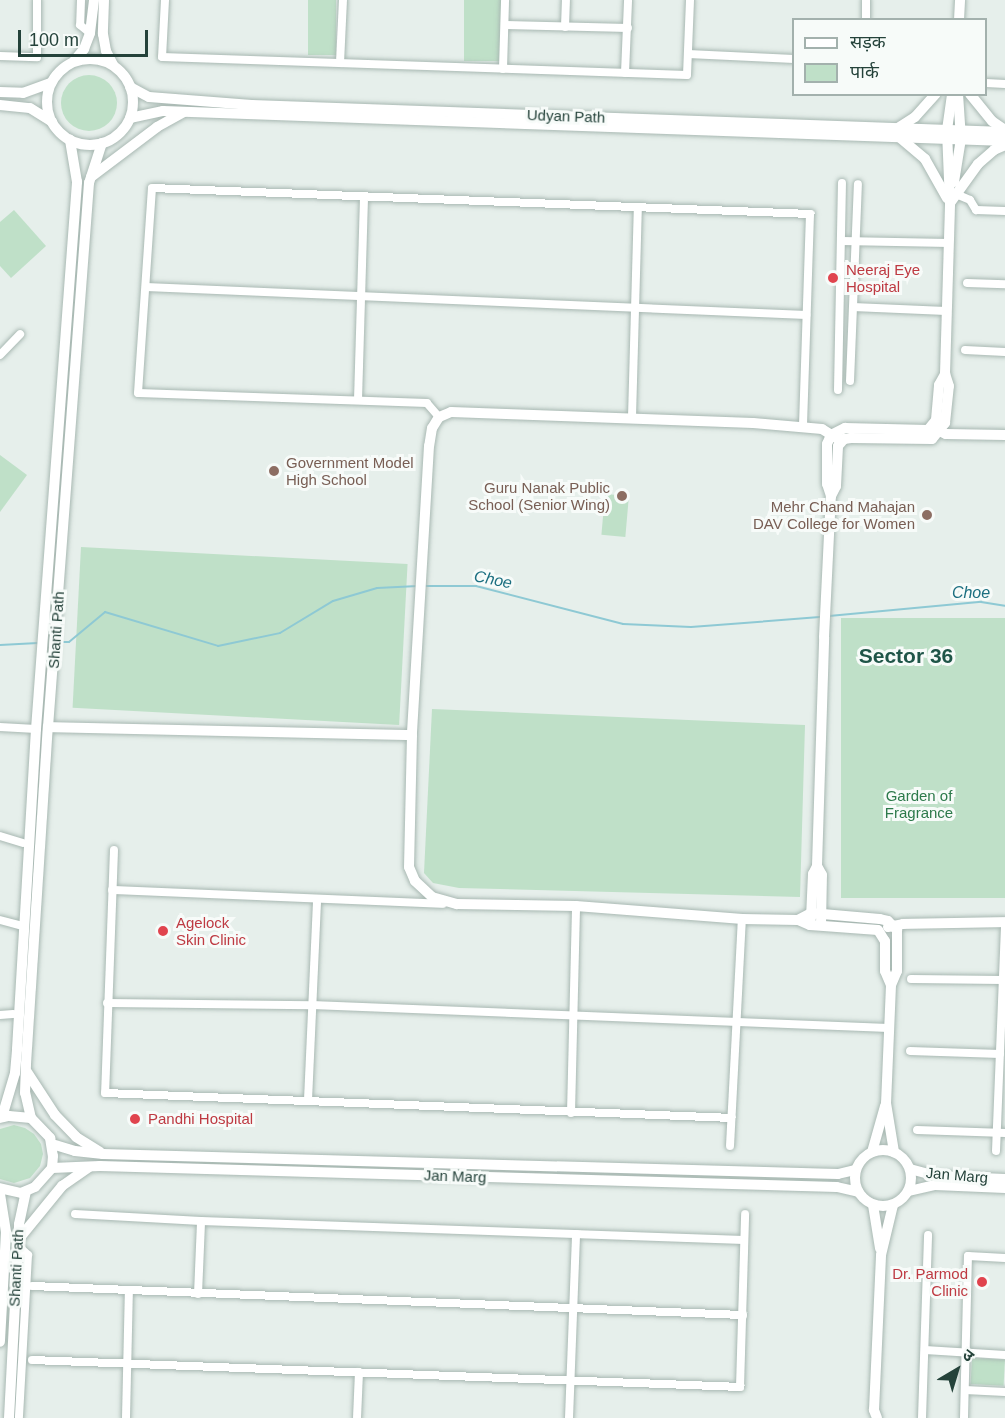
<!DOCTYPE html>
<html>
<head>
<meta charset="utf-8">
<style>
  body { margin:0 }
  #map { position:relative; width:1005px; height:1418px; overflow:hidden; background:#e6efeb; font-family:Arial,"Noto Sans Devanagari",sans-serif }
  div>[style] { position:absolute }
  [style*='--x'] { left:calc(var(--x)*1px); top:calc(var(--y)*1px); width:calc(var(--w)*1px); rotate:calc(var(--a)*1deg) }
  .green>* { inset:0; background:#bfe0c8; transform-origin:0 0 }
  .round { border-radius:50% }
  .stream>* { height:2px; margin:-1px; padding:0 1px; transform-origin:1px; border-radius:1px; background:#8ec9d4 }
  .roads { filter:drop-shadow(0 0 2px #a8b8b2) drop-shadow(0 0 2px #a8b8b2) }
  .street>* { height:8px; margin:-4px; padding:0 4px; transform-origin:4px; border-radius:4px; background:#fff }
  .secondary>* { height:10px; margin:-5px; padding:0 5px; transform-origin:5px; border-radius:5px; background:#fff }
  .secondary>.ring { margin:-5px; padding:0; box-sizing:content-box; background:none; border:10px solid #fff; border-radius:50% }
  .dots>* { width:16px; height:16px; translate:-50% -50%; box-sizing:border-box; border:3px solid #f7fbf9; border-radius:50% }
  span { translate:-50% -50%; white-space:nowrap; text-align:center; line-height:1.15; -webkit-text-stroke:6px #f7fbf9; paint-order:stroke }
  .street-label { font-size:15px; color:#24423a }
  .health-label { font-size:15px; color:#be3a42 }
  .left { translate:0 -50%; text-align:left }
  .right { translate:-100% -50%; text-align:right }
  .education-label { font-size:15px; color:#785e54 }
  .park-label { font-size:15px; color:#2d7a4b }
  .water-label { font-size:16px; color:#1c6f80; font-style:italic }
  .district-label { font-size:21px; color:#1f5548; font-weight:700 }
  .legend { position:absolute; left:792px; top:18px; width:195px; height:78px; box-sizing:border-box; background:#f7fbf9; border:2px solid #a3b1ad; margin:0; padding:8px 10px; list-style:none; font-size:18px; color:#24423a }
  .legend li { display:flex; align-items:center; gap:12px; height:30px }
  .legend b { width:30px; border:2px solid #a3b1ad }
  .north { position:absolute; left:927px; top:1340px; width:60px; height:60px; -webkit-text-stroke:4px #f7fbf9; paint-order:stroke; rotate:38deg; font-size:16px; font-weight:700; line-height:24px; text-align:center; color:#24423a }
  .north::after { content:''; display:block; margin:auto; width:21px; height:27px; background:#24423a; clip-path:polygon(50% 0,100% 100%,50% 72%,0 100%) }
  .scale { position:absolute; left:18px; top:30px; width:130px; height:27px; box-sizing:border-box; border:3px solid #24423a; border-top:0; padding-left:8px; font-size:18px; line-height:21px; white-space:nowrap; color:#24423a; -webkit-text-stroke:4px #f7fbf9; paint-order:stroke }
</style>
</head>
<body>
<div id="map">
  <div class="green">
    <i style="left:308px;top:0;width:28px;height:55px"></i>
    <i style="left:464px;top:0;width:38px;height:61px"></i>
    <i class="round" style="left:61px;top:75px;width:56px;height:56px"></i>
    <i style="clip-path:polygon(14px 210px,46px 246px,11px 278px,0 266px,0 222px)"></i>
    <i style="clip-path:polygon(0 455px,27px 475px,0 512px)"></i>
    <i style="left:605px;top:494px;width:24px;height:41px;rotate:5deg"></i>
    <i style="left:81px;top:547px;width:327px;height:161px;rotate:3deg"></i>
    <i style="left:1005px;top:618px;width:280px;height:164px;rotate:90deg"></i>
    <i style="clip-path:polygon(432px 709px,805px 725px,800px 897px,459px 888px,433px 883px,424px 873px)"></i>
    <i style="clip-path:polygon(14px 1125px,25px 1128px,34px 1134px,41px 1144px,43px 1154px,40px 1166px,30px 1178px,14px 1183px,0 1179px,0 1129px)"></i>
    <i style="left:972px;top:1358px;width:33px;height:26px;rotate:3deg"></i>
  </div>
  <div class="stream">
    <i style="--x:423;--y:586;--w:53;--a:0"></i>
    <i style="--x:476;--y:586;--w:152;--a:14.5"></i>
    <i style="--x:623;--y:624;--w:68;--a:2.5"></i>
    <i style="--x:691;--y:627;--w:129;--a:-4.4"></i>
    <i style="--x:829;--y:616;--w:153;--a:-5.3"></i>
    <i style="--x:981;--y:602;--w:24;--a:9"></i>
    <i style="--x:59;--y:642;--w:10;--a:0"></i>
    <i style="--x:69;--y:642;--w:47;--a:-39.8"></i>
    <i style="--x:105;--y:612;--w:118;--a:16.7"></i>
    <i style="--x:218;--y:646;--w:63;--a:-11.8"></i>
    <i style="--x:280;--y:633;--w:62;--a:-31.1"></i>
    <i style="--x:333;--y:601;--w:46;--a:-16.5"></i>
    <i style="--x:377;--y:588;--w:41;--a:-2.8"></i>
    <i style="--x:0;--y:645;--w:38;--a:-3"></i>
  </div>
  <div class="roads">
    <div class="street">
      <i style="--x:81;--y:0;--w:25;--a:92"></i>
      <i style="--x:80;--y:25;--w:13;--a:39"></i>
      <i style="--x:165;--y:0;--w:57;--a:93"></i>
      <i style="--x:162;--y:57;--w:525;--a:1.96"></i>
      <i style="--x:687;--y:75;--w:75;--a:-87.7"></i>
      <i style="--x:866;--y:20;--w:20;--a:-90"></i>
      <i style="--x:506;--y:25;--w:122;--a:1.4"></i>
      <i style="--x:565;--y:27;--w:27;--a:-88"></i>
      <i style="--x:688;--y:54;--w:106;--a:2.7"></i>
      <i style="--x:0;--y:56;--w:37;--a:2"></i>
      <i style="--x:37;--y:57;--w:57;--a:-90"></i>
      <i style="--x:340;--y:63;--w:63;--a:-87.3"></i>
      <i style="--x:503;--y:69;--w:69;--a:-88.3"></i>
      <i style="--x:625;--y:73;--w:73;--a:-87.6"></i>
      <i style="--x:986;--y:83;--w:19;--a:3"></i>
      <i style="--x:956;--y:194;--w:15;--a:23"></i>
      <i style="--x:970;--y:200;--w:12;--a:59"></i>
      <i style="--x:976;--y:210;--w:29;--a:2"></i>
      <i style="--x:842;--y:241;--w:107;--a:1.1"></i>
      <i style="--x:967;--y:283;--w:38;--a:2"></i>
      <i style="--x:146;--y:287;--w:661;--a:2.43"></i>
      <i style="--x:853;--y:307;--w:93;--a:2.5"></i>
      <i style="--x:965;--y:350;--w:40;--a:2.9"></i>
      <i style="--x:0;--y:355;--w:29;--a:-46"></i>
      <i style="--x:850;--y:381;--w:197;--a:-87.7"></i>
      <i style="--x:838;--y:390;--w:207;--a:-88.9"></i>
      <i style="--x:358;--y:400;--w:204;--a:-88.3"></i>
      <i style="--x:439;--y:417;--w:18;--a:-131"></i>
      <i style="--x:427;--y:403;--w:289;--a:-178"></i>
      <i style="--x:138;--y:393;--w:205;--a:-86.1"></i>
      <i style="--x:152;--y:188;--w:659;--a:2.26"></i>
      <i style="--x:810;--y:214;--w:212;--a:91.9"></i>
      <i style="--x:632;--y:417;--w:210;--a:-88.4"></i>
      <i style="--x:0;--y:727;--w:36;--a:3"></i>
      <i style="--x:0;--y:836;--w:24;--a:17"></i>
      <i style="--x:114;--y:850;--w:243;--a:92.1"></i>
      <i style="--x:105;--y:1093;--w:627;--a:2.28"></i>
      <i style="--x:112;--y:890;--w:331;--a:2.4"></i>
      <i style="--x:0;--y:920;--w:20;--a:15"></i>
      <i style="--x:911;--y:979;--w:92;--a:0.6"></i>
      <i style="--x:107;--y:1003;--w:205;--a:0.6"></i>
      <i style="--x:312;--y:1005;--w:577;--a:2.28"></i>
      <i style="--x:0;--y:1015;--w:13;--a:-4"></i>
      <i style="--x:910;--y:1051;--w:90;--a:1.9"></i>
      <i style="--x:308;--y:1100;--w:201;--a:-87.4"></i>
      <i style="--x:571;--y:1113;--w:207;--a:-88.6"></i>
      <i style="--x:917;--y:1130;--w:88;--a:2"></i>
      <i style="--x:730;--y:1146;--w:227;--a:-87"></i>
      <i style="--x:996;--y:1151;--w:224;--a:-87.7"></i>
      <i style="--x:75;--y:1214;--w:126;--a:3.2"></i>
      <i style="--x:201;--y:1221;--w:543;--a:2"></i>
      <i style="--x:17;--y:1245;--w:15;--a:42"></i>
      <i style="--x:28;--y:1255;--w:163;--a:93.2"></i>
      <i style="--x:32;--y:1286;--w:712;--a:2.34"></i>
      <i style="--x:198;--y:1294;--w:73;--a:-87.6"></i>
      <i style="--x:925;--y:1350;--w:80;--a:3.6"></i>
      <i style="--x:32;--y:1360;--w:709;--a:2.18"></i>
      <i style="--x:740;--y:1387;--w:173;--a:-88.3"></i>
      <i style="--x:965;--y:1390;--w:40;--a:2.9"></i>
      <i style="--x:126;--y:1418;--w:128;--a:-88.7"></i>
      <i style="--x:357;--y:1418;--w:46;--a:-87.5"></i>
      <i style="--x:569;--y:1418;--w:184;--a:-87.8"></i>
      <i style="--x:922;--y:1418;--w:183;--a:-88.1"></i>
      <i style="--x:964;--y:1418;--w:162;--a:-88.6"></i>
      <i style="--x:968;--y:1256;--w:37;--a:3"></i>
    </div>
    <div class="secondary">
      <i style="--x:104;--y:0;--w:34;--a:92"></i>
      <i style="--x:103;--y:34;--w:17;--a:80"></i>
      <i style="--x:106;--y:51;--w:16;--a:63"></i>
      <i style="--x:959;--y:20;--w:20;--a:-87"></i>
      <i class="ring" style="left:47px;top:59px;width:76px;height:76px"></i>
      <i style="--x:74;--y:61;--w:16;--a:-50"></i>
      <i style="--x:84;--y:49;--w:17;--a:-69"></i>
      <i style="--x:90;--y:33;--w:33;--a:-83"></i>
      <i style="--x:130;--y:87;--w:21;--a:28"></i>
      <i style="--x:149;--y:97;--w:103;--a:4.4"></i>
      <i style="--x:252;--y:105;--w:753;--a:2.05"></i>
      <i style="--x:0;--y:92;--w:23;--a:2"></i>
      <i style="--x:23;--y:93;--w:30;--a:-20"></i>
      <i style="--x:970;--y:94;--w:35;--a:51"></i>
      <i style="--x:992;--y:121;--w:16;--a:35"></i>
      <i style="--x:0;--y:105;--w:30;--a:6"></i>
      <i style="--x:30;--y:108;--w:26;--a:32"></i>
      <i style="--x:130;--y:118;--w:34;--a:-12"></i>
      <i style="--x:163;--y:111;--w:843;--a:2.04"></i>
      <i style="--x:898;--y:128;--w:20;--a:-33"></i>
      <i style="--x:915;--y:117;--w:31;--a:-48"></i>
      <i style="--x:899;--y:137;--w:34;--a:40"></i>
      <i style="--x:925;--y:159;--w:45;--a:60.6"></i>
      <i style="--x:91;--y:177;--w:83;--a:-37.1"></i>
      <i style="--x:157;--y:127;--w:31;--a:-29"></i>
      <i style="--x:954;--y:182;--w:44;--a:-80.8"></i>
      <i style="--x:961;--y:139;--w:45;--a:-93.8"></i>
      <i style="--x:950;--y:203;--w:48;--a:-54.3"></i>
      <i style="--x:978;--y:164;--w:21;--a:-41"></i>
      <i style="--x:994;--y:150;--w:12;--a:-24"></i>
      <i style="--x:937;--y:430;--w:10;--a:24"></i>
      <i style="--x:946;--y:434;--w:59;--a:1"></i>
      <i style="--x:841;--y:441;--w:22;--a:-148"></i>
      <i style="--x:822;--y:429;--w:69;--a:-175"></i>
      <i style="--x:753;--y:423;--w:302;--a:-177.9"></i>
      <i style="--x:451;--y:412;--w:13;--a:157"></i>
      <i style="--x:439;--y:417;--w:13;--a:122"></i>
      <i style="--x:432;--y:428;--w:18;--a:99"></i>
      <i style="--x:429;--y:446;--w:289;--a:93.4"></i>
      <i style="--x:412;--y:735;--w:132;--a:91.3"></i>
      <i style="--x:409;--y:867;--w:15;--a:67"></i>
      <i style="--x:415;--y:881;--w:23;--a:43"></i>
      <i style="--x:432;--y:897;--w:26;--a:16"></i>
      <i style="--x:457;--y:904;--w:119;--a:1"></i>
      <i style="--x:576;--y:906;--w:167;--a:4.5"></i>
      <i style="--x:742;--y:919;--w:56;--a:1"></i>
      <i style="--x:798;--y:920;--w:13;--a:23"></i>
      <i style="--x:810;--y:925;--w:68;--a:4.2"></i>
      <i style="--x:878;--y:930;--w:13;--a:58"></i>
      <i style="--x:885;--y:941;--w:30;--a:90"></i>
      <i style="--x:885;--y:971;--w:15;--a:67"></i>
      <i style="--x:831;--y:496;--w:13;--a:-108"></i>
      <i style="--x:827;--y:484;--w:40;--a:-90"></i>
      <i style="--x:827;--y:444;--w:10;--a:-66"></i>
      <i style="--x:831;--y:435;--w:16;--a:-27"></i>
      <i style="--x:845;--y:428;--w:83;--a:1.4"></i>
      <i style="--x:928;--y:430;--w:13;--a:-51"></i>
      <i style="--x:936;--y:420;--w:35;--a:-85"></i>
      <i style="--x:939;--y:385;--w:13;--a:-61"></i>
      <i style="--x:48;--y:727;--w:364;--a:1.3"></i>
      <i style="--x:811;--y:918;--w:44;--a:-87.4"></i>
      <i style="--x:813;--y:874;--w:9;--a:-63"></i>
      <i style="--x:798;--y:920;--w:15;--a:-28"></i>
      <i style="--x:811;--y:913;--w:69;--a:5"></i>
      <i style="--x:880;--y:919;--w:8;--a:14"></i>
      <i style="--x:888;--y:921;--w:13;--a:45"></i>
      <i style="--x:897;--y:930;--w:41;--a:90"></i>
      <i style="--x:897;--y:971;--w:15;--a:113"></i>
      <i style="--x:891;--y:985;--w:118;--a:92.4"></i>
      <i style="--x:886;--y:1103;--w:50;--a:80.7"></i>
      <i style="--x:821;--y:925;--w:50;--a:-88.9"></i>
      <i style="--x:822;--y:875;--w:10;--a:-119"></i>
      <i style="--x:817;--y:866;--w:229;--a:-88.2"></i>
      <i style="--x:824;--y:637;--w:141;--a:-87.2"></i>
      <i style="--x:831;--y:496;--w:11;--a:-63"></i>
      <i style="--x:836;--y:486;--w:40;--a:-87.1"></i>
      <i style="--x:838;--y:446;--w:9;--a:-49"></i>
      <i style="--x:844;--y:439;--w:7;--a:-8"></i>
      <i style="--x:851;--y:438;--w:81;--a:0.7"></i>
      <i style="--x:932;--y:439;--w:21;--a:-51"></i>
      <i style="--x:945;--y:423;--w:37;--a:-84"></i>
      <i style="--x:949;--y:386;--w:13;--a:-108"></i>
      <i style="--x:945;--y:374;--w:171;--a:-88.3"></i>
      <i style="--x:950;--y:203;--w:73;--a:-92.4"></i>
      <i style="--x:947;--y:130;--w:36;--a:-82"></i>
      <i style="--x:888;--y:927;--w:15;--a:-11"></i>
      <i style="--x:903;--y:924;--w:102;--a:-1.1"></i>
      <i style="--x:27;--y:1072;--w:51;--a:56.9"></i>
      <i style="--x:55;--y:1115;--w:30;--a:46"></i>
      <i style="--x:76;--y:1137;--w:28;--a:32"></i>
      <i style="--x:2;--y:1117;--w:46;--a:-73.5"></i>
      <i style="--x:15;--y:1073;--w:24;--a:-85"></i>
      <i style="--x:17;--y:1049;--w:321;--a:-86.6"></i>
      <i style="--x:36;--y:729;--w:549;--a:-85.71"></i>
      <i style="--x:77;--y:182;--w:43;--a:-99.5"></i>
      <i style="--x:0;--y:1118;--w:9;--a:-13"></i>
      <i style="--x:9;--y:1116;--w:22;--a:5"></i>
      <i style="--x:31;--y:1118;--w:28;--a:46"></i>
      <i style="--x:50;--y:1138;--w:18;--a:81"></i>
      <i style="--x:53;--y:1156;--w:12;--a:95"></i>
      <i style="--x:52;--y:1168;--w:25;--a:132"></i>
      <i style="--x:35;--y:1187;--w:15;--a:157"></i>
      <i style="--x:21;--y:1193;--w:22;--a:-167"></i>
      <i style="--x:31;--y:1118;--w:26;--a:-103"></i>
      <i style="--x:25;--y:1093;--w:29;--a:-88"></i>
      <i style="--x:26;--y:1064;--w:338;--a:-86.3"></i>
      <i style="--x:48;--y:727;--w:546;--a:-85.69"></i>
      <i style="--x:89;--y:183;--w:42;--a:-72"></i>
      <i style="--x:52;--y:1144;--w:24;--a:17"></i>
      <i style="--x:75;--y:1151;--w:28;--a:6"></i>
      <i style="--x:103;--y:1154;--w:735;--a:1.56"></i>
      <i style="--x:838;--y:1174;--w:18;--a:-13"></i>
      <i class="ring" style="left:855px;top:1150px;width:46px;height:46px"></i>
      <i style="--x:872;--y:1152;--w:48;--a:-74.2"></i>
      <i style="--x:52;--y:1168;--w:48;--a:-2.4"></i>
      <i style="--x:100;--y:1166;--w:737;--a:1.63"></i>
      <i style="--x:837;--y:1187;--w:22;--a:13"></i>
      <i style="--x:910;--y:1169;--w:27;--a:15"></i>
      <i style="--x:936;--y:1176;--w:69;--a:2.5"></i>
      <i style="--x:909;--y:1191;--w:27;--a:-13"></i>
      <i style="--x:935;--y:1185;--w:70;--a:2.5"></i>
      <i style="--x:0;--y:1194;--w:39;--a:81"></i>
      <i style="--x:6;--y:1233;--w:109;--a:93.2"></i>
      <i style="--x:873;--y:1205;--w:44;--a:80.8"></i>
      <i style="--x:18;--y:1240;--w:70;--a:-50.8"></i>
      <i style="--x:62;--y:1186;--w:33;--a:-35"></i>
      <i style="--x:9;--y:1418;--w:194;--a:-87"></i>
      <i style="--x:19;--y:1224;--w:33;--a:-78"></i>
      <i style="--x:877;--y:1418;--w:9;--a:-111"></i>
      <i style="--x:874;--y:1410;--w:155;--a:-87.4"></i>
      <i style="--x:881;--y:1255;--w:51;--a:-76.5"></i>
    </div>
  </div>
  <div class="dots">
    <i style="left:833px;top:278px;background:#e0444e"></i>
    <i style="left:274px;top:471px;background:#8d6e63"></i>
    <i style="left:622px;top:496px;background:#8d6e63"></i>
    <i style="left:927px;top:515px;background:#8d6e63"></i>
    <i style="left:163px;top:931px;background:#e0444e"></i>
    <i style="left:135px;top:1119px;background:#e0444e"></i>
    <i style="left:982px;top:1282px;background:#e0444e"></i>
  </div>
  <div class="street-label">
    <span style="left:566px;top:116px;rotate:2deg">Udyan Path</span>
    <span style="left:56px;top:630px;rotate:-86deg">Shanti Path</span>
    <span style="left:957px;top:1175px;rotate:5deg">Jan Marg</span>
    <span style="left:455px;top:1176px;rotate:2deg">Jan Marg</span>
    <span style="left:16px;top:1268px;rotate:-87deg">Shanti Path</span>
  </div>
  <div class="health-label">
    <span class="left" style="left:846px;top:278px">Neeraj Eye<br>Hospital</span>
    <span class="left" style="left:176px;top:931px">Agelock<br>Skin Clinic</span>
    <span class="left" style="left:148px;top:1119px">Pandhi Hospital</span>
    <span class="right" style="left:968px;top:1282px">Dr. Parmod<br>Clinic</span>
  </div>
  <div class="education-label">
    <span class="left" style="left:286px;top:471px">Government Model<br>High School</span>
    <span class="right" style="left:610px;top:496px">Guru Nanak Public<br>School (Senior Wing)</span>
    <span class="right" style="left:915px;top:515px">Mehr Chand Mahajan<br>DAV College for Women</span>
  </div>
  <div class="park-label">
    <span style="left:919px;top:804px">Garden of<br>Fragrance</span>
  </div>
  <div class="water-label">
    <span style="left:493px;top:580px;rotate:11deg">Choe</span>
    <span style="left:971px;top:593px">Choe</span>
  </div>
  <div class="district-label">
    <span style="left:906px;top:656px">Sector 36</span>
  </div>
  <ul class="legend">
  <li><b style="height:8px;background:#fff"></b>सड़क</li>
  <li><b style="height:16px;background:#bfe0c8"></b>पार्क</li>
  </ul>
  <div class="north">उ</div>
  <div class="scale">100 m</div>
</div>
</body>
</html>
